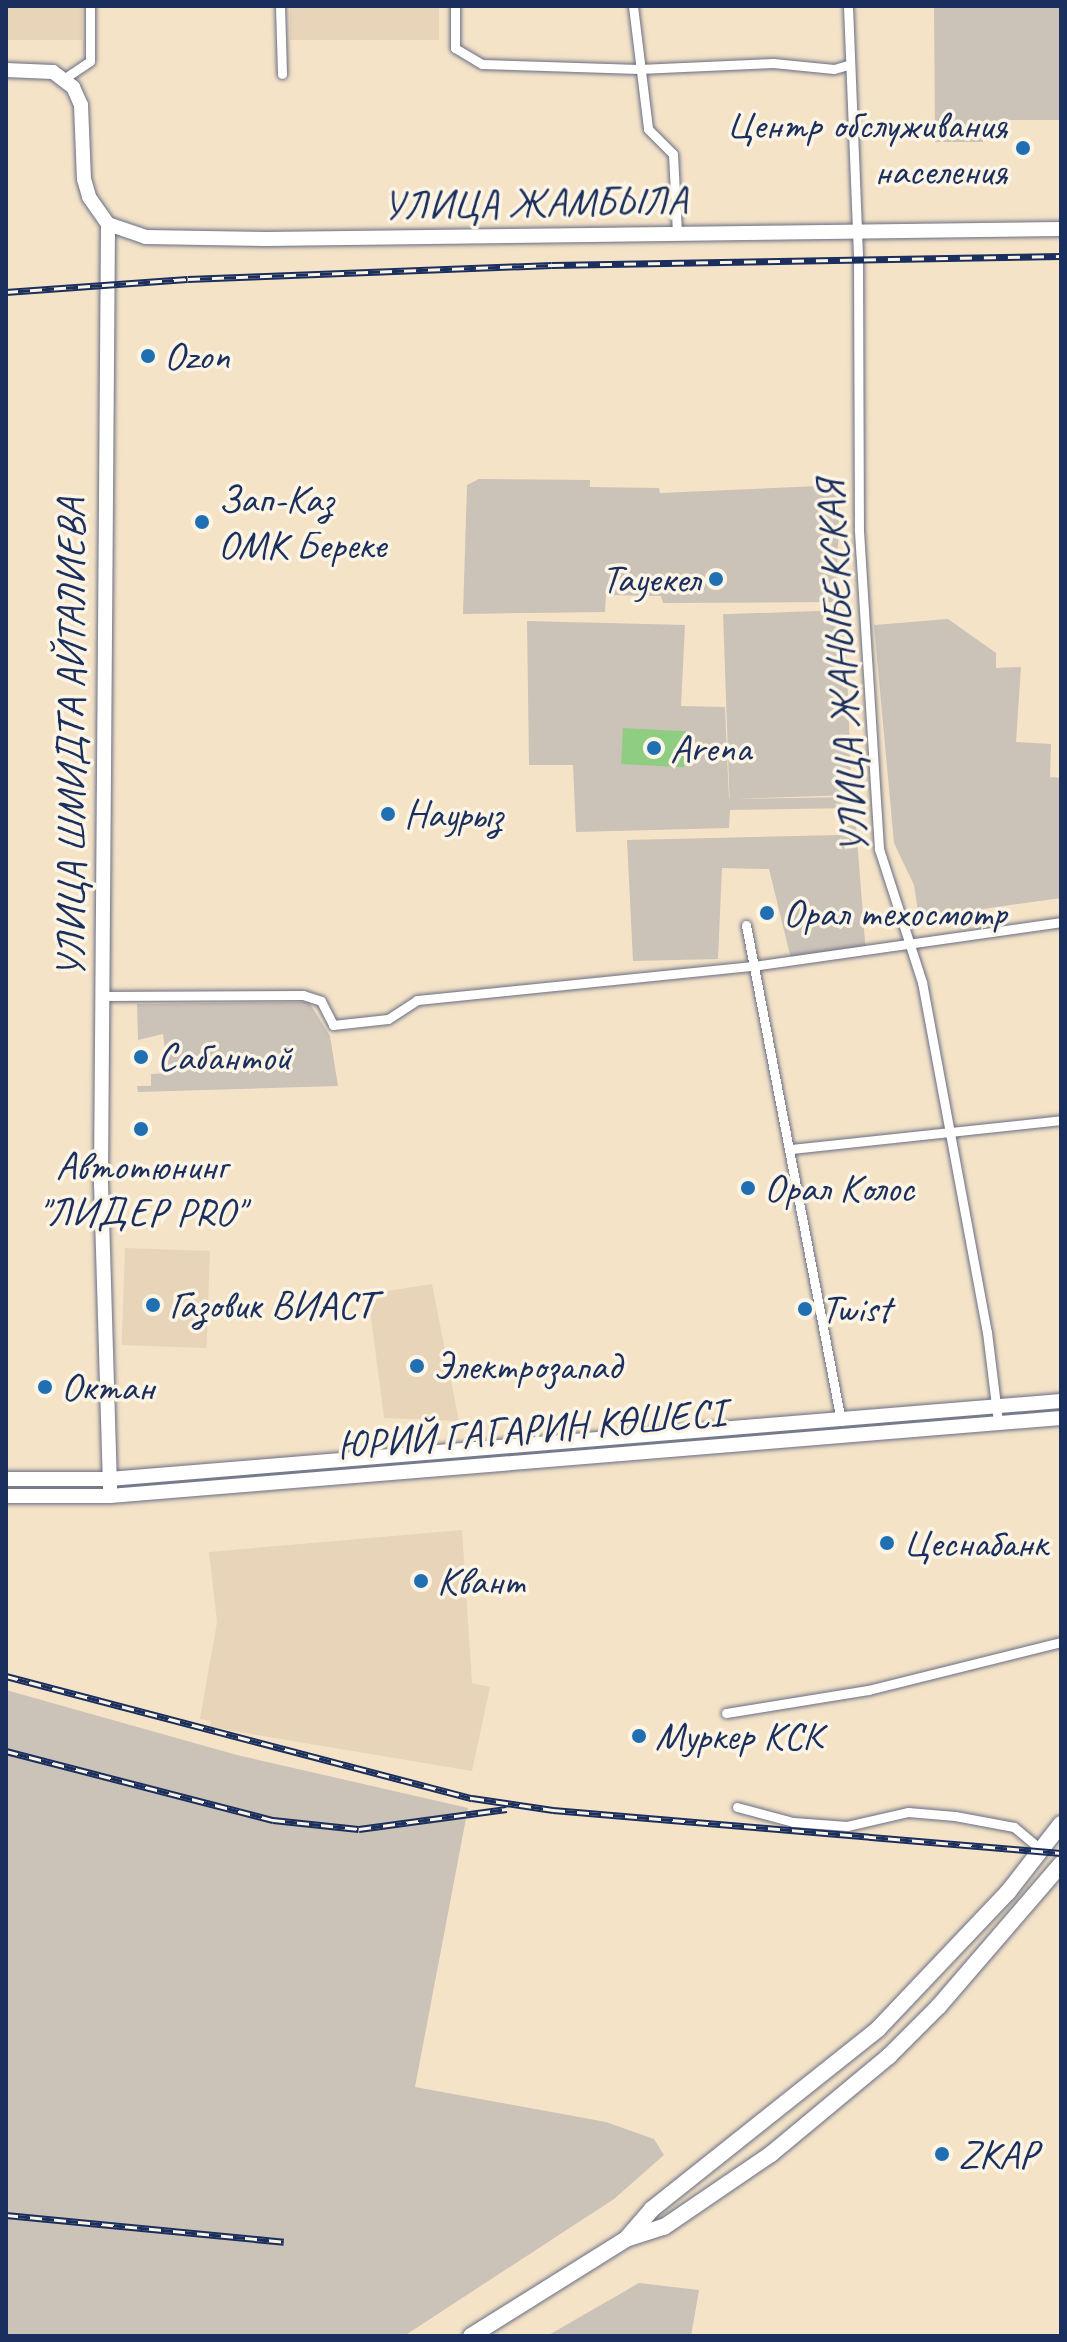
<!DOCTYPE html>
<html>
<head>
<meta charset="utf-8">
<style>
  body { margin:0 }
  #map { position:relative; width:1067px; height:2342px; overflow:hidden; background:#f5e3c8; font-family:Caveat,sans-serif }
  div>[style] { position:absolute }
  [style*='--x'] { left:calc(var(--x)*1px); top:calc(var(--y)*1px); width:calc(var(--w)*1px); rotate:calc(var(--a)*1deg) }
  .built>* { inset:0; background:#e8d4b8; transform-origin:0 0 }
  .industrial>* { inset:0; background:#cbc2b8; transform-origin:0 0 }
  .green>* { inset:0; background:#8fcd83; transform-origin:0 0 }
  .roads { filter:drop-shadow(0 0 2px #676e83) drop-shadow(0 0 2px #676e83) }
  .street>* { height:9px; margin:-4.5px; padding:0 4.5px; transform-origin:4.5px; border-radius:4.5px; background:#fff }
  .secondary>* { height:14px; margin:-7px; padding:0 7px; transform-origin:7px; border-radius:7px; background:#fff }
  .primary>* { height:14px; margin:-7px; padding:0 7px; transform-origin:7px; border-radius:7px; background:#fff }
  .highway>* { height:16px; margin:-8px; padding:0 8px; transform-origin:8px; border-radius:8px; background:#fff }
  .rail>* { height:7px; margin-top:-3.5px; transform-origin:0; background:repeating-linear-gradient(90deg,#fcf5e5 0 12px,#1b2f5e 0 24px); box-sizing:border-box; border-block:2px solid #1b2f5e }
  .dots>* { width:22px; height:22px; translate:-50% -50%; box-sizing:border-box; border:4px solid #fcf5e5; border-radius:50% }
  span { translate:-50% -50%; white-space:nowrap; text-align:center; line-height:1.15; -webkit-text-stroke:7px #fcf5e5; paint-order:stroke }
  .poi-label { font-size:40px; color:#1b2f5e }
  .right { translate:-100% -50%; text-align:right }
  .left { translate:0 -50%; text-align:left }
  .street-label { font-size:40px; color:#1b2f5e }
  .frame { position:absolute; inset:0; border:8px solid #1b2f5e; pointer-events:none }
</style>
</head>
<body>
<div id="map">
  <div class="built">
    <i style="left:6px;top:6px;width:76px;height:34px"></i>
    <i style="left:290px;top:6px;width:149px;height:34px"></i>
    <i style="left:125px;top:1248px;width:85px;height:97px;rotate:2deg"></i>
    <i style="clip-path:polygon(432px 1284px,459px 1421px,384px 1418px,368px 1294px)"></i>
    <i style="clip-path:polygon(462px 1530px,472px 1683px,490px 1687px,472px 1771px,210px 1727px,211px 1721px,200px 1719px,217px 1622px,209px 1552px)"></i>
  </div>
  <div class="industrial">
    <i style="clip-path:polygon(934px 6px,1061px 6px,1061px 120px,998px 120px,998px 130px,983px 131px,983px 142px,935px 142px)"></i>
    <i style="clip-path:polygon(479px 479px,590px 480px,590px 487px,659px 488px,660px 493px,840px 485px,836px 602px,663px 603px,661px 596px,606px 595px,605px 612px,463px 614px,467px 485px)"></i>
    <i style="left:845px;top:610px;width:185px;height:122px;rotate:88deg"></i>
    <i style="clip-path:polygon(948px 619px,996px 653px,996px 668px,1021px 667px,1016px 742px,1051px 744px,1050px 777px,1061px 778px,1061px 898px,919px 918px,914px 885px,894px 843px,874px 625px)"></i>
    <i style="clip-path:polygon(527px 621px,685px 625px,681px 706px,725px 707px,729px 799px,852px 797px,853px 808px,730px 810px,729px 828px,576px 832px,573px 765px,529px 765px)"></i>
    <i style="clip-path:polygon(856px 825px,866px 954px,792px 963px,769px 869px,722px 868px,718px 959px,633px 961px,627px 840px,841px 835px,841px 826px)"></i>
    <i style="clip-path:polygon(309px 1002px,330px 1036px,338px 1086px,138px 1092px,137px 1086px,151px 1086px,151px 1074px,168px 1073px,163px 1034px,138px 1040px,137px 1004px)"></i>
    <i style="clip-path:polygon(6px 1690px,237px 1755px,468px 1808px,415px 2087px,606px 2122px,654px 2139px,664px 2155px,614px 2199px,404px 2336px,6px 2336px)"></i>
    <i style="clip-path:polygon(639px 2283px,699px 2290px,691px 2336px,547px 2336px)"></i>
  </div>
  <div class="green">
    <i style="left:623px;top:728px;width:63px;height:36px;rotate:3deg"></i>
  </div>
  <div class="roads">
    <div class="street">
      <i style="--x:280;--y:6;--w:68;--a:88.3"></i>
      <i style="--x:455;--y:6;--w:42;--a:90"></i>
      <i style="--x:455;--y:48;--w:31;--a:31"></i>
      <i style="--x:482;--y:64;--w:157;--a:1.8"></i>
      <i style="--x:639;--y:69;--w:134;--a:-2.6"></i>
      <i style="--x:773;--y:63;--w:61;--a:5.6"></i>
      <i style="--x:834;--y:69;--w:15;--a:-16"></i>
      <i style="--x:633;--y:6;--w:124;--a:83"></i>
      <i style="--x:648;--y:129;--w:35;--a:45"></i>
      <i style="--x:673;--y:154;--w:80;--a:87.1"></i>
      <i style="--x:848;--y:6;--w:251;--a:87.7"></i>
      <i style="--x:858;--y:257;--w:274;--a:89.8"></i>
      <i style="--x:859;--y:531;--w:319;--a:86.4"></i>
      <i style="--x:879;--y:849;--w:140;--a:72.1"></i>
      <i style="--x:922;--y:982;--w:356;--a:79.5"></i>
      <i style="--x:987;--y:1332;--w:91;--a:83"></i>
      <i style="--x:65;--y:78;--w:30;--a:-34"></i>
      <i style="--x:90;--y:61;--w:55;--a:-90"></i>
      <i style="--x:746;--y:925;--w:505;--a:79.16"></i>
      <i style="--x:101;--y:996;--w:202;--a:-0.3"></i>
      <i style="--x:303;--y:995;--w:19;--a:18"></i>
      <i style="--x:321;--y:1001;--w:27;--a:63"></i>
      <i style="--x:333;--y:1025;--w:55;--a:-6.2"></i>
      <i style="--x:388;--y:1019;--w:35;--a:-33"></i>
      <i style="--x:417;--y:1000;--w:338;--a:-5.8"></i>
      <i style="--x:753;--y:966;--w:311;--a:-8.1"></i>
      <i style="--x:791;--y:1149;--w:272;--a:-6.1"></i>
      <i style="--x:726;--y:1713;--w:144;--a:-9.2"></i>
      <i style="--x:868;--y:1690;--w:199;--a:-14"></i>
      <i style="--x:737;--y:1807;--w:58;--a:15"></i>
      <i style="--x:793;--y:1822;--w:54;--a:4.2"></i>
      <i style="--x:847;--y:1826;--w:63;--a:-12.9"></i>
      <i style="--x:908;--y:1812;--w:47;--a:4.9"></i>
      <i style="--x:955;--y:1816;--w:60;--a:10.6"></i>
      <i style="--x:1014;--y:1827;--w:35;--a:40"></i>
    </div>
    <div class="secondary">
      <i style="--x:6;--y:70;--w:47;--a:2.4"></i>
      <i style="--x:53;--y:72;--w:25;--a:37"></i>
      <i style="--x:73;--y:87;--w:20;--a:66"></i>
      <i style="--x:81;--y:105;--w:74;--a:87.7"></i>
      <i style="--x:84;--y:179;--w:19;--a:74"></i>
      <i style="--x:89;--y:197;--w:33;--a:55"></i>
      <i style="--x:108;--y:224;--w:959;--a:90.42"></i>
      <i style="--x:101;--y:1183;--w:306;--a:88.3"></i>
      <i style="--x:108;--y:224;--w:39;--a:19"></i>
      <i style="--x:145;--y:237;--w:121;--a:0.9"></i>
      <i style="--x:266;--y:239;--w:795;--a:-0.72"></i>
    </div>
    <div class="primary">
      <i style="--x:6;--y:1479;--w:103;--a:0"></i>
      <i style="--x:109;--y:1479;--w:955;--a:-4.68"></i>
      <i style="--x:6;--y:1496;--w:104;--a:0"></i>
      <i style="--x:110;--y:1496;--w:954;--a:-4.69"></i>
    </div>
    <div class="highway">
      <i style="--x:627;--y:2238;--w:38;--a:-49"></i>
      <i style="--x:652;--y:2209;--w:289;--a:-38.5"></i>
      <i style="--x:878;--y:2029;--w:189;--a:-46.5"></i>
      <i style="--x:1008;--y:1892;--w:86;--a:-52.1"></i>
      <i style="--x:471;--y:2336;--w:183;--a:-32"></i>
      <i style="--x:626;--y:2239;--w:40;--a:-18"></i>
      <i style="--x:664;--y:2227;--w:130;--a:-34.3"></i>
      <i style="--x:771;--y:2154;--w:153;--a:-39.7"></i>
      <i style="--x:889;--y:2056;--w:71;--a:-45"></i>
      <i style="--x:939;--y:2006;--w:187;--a:-49.3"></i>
    </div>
  </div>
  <div class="rail">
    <i style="--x:6;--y:292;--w:182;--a:-4.1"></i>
    <i style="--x:188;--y:279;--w:364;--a:-2.2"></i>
    <i style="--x:552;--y:265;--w:509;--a:-1.01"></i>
    <i style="--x:6;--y:1676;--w:482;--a:14.7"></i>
    <i style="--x:472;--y:1798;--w:82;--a:8.4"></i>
    <i style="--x:553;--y:1810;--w:510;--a:4.84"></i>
    <i style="--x:6;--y:1751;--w:276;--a:14.5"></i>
    <i style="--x:273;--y:1820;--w:86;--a:6"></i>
    <i style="--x:359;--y:1829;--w:149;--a:-7.7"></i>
    <i style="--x:6;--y:2215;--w:279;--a:5.5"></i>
  </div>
  <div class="dots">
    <i style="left:1023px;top:148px;background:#1f6fb2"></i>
    <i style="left:148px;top:356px;background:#1f6fb2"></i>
    <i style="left:202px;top:522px;background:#1f6fb2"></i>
    <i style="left:716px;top:579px;background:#1f6fb2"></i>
    <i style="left:654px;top:748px;background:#1f6fb2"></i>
    <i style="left:388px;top:814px;background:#1f6fb2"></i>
    <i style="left:767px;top:913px;background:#1f6fb2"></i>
    <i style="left:141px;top:1057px;background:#1f6fb2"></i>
    <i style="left:141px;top:1129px;background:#1f6fb2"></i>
    <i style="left:748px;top:1188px;background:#1f6fb2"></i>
    <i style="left:153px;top:1305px;background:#1f6fb2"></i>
    <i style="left:805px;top:1309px;background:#1f6fb2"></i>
    <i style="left:417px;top:1366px;background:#1f6fb2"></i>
    <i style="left:45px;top:1387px;background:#1f6fb2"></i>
    <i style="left:887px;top:1543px;background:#1f6fb2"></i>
    <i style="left:421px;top:1581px;background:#1f6fb2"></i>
    <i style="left:639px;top:1736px;background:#1f6fb2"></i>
    <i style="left:942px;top:2154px;background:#1f6fb2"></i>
  </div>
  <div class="poi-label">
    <span class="right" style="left:1007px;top:148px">Центр обслуживания<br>наcеления</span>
    <span class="left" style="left:164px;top:356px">Ozon</span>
    <span class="left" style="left:218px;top:522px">Зап-Каз<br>ОМК Береке</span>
    <span class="right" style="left:700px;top:579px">Тауекел</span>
    <span class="left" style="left:670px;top:748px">Arena</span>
    <span class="left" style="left:404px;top:814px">Наурыз</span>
    <span class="left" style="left:783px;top:913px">Орал техосмотр</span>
    <span class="left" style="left:157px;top:1057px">Сабантой</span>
    <span style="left:141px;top:1189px">Автотюнинг<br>"ЛИДЕР PRO"</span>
    <span class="left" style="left:764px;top:1188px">Орал Колос</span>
    <span class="left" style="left:169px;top:1305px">Газовик ВИАСТ</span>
    <span class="left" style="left:821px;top:1309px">Twist</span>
    <span class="left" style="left:433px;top:1366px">Электрозапад</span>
    <span class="left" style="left:61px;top:1387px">Октан</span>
    <span class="left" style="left:903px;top:1543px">Цеснабанк</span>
    <span class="left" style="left:437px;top:1581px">Квант</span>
    <span class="left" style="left:655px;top:1736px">Муркер КСК</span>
    <span class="left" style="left:958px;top:2154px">ZKAP</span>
  </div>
  <div class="street-label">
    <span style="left:535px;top:203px;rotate:-1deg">УЛИЦА ЖАМБЫЛА</span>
    <span style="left:842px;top:667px;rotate:-94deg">УЛИЦА ЖАНЫБЕКСКАЯ</span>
    <span style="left:71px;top:738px;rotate:-90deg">УЛИЦА ШМИДТА АЙТАЛИЕВА</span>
    <span style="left:531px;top:1429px;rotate:-5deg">ЮРИЙ ГАГАРИН КӨШЕСІ</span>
  </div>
  <div class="frame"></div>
</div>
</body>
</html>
